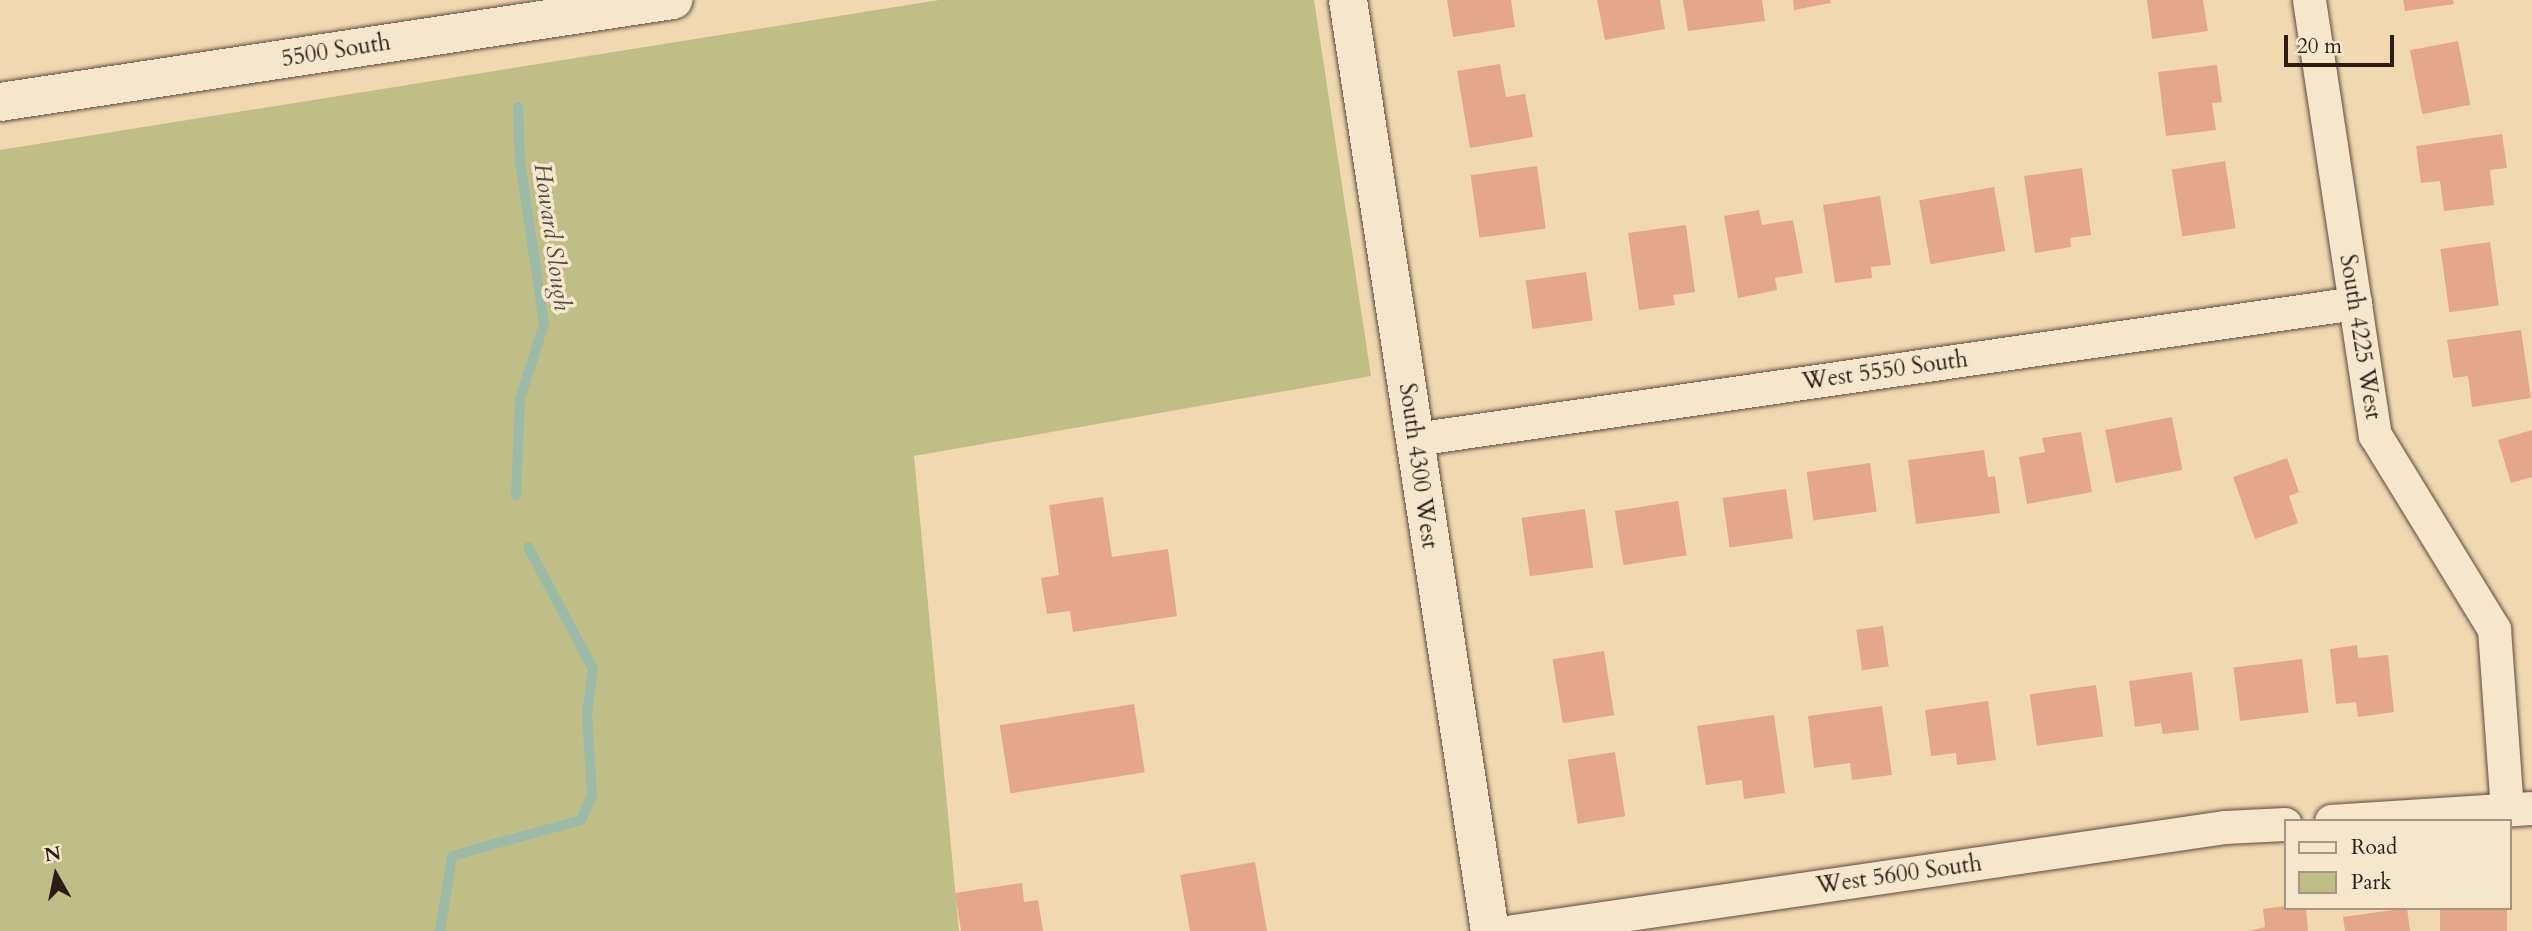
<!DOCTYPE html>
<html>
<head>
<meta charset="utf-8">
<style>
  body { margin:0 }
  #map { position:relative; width:2532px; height:931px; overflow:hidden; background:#f0d9b0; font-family:Cardo,serif }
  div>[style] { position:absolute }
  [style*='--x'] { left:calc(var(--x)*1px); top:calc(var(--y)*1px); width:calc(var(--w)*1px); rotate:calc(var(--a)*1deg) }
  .green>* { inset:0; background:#c0be87 }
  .stream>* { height:10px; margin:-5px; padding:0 5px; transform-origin:5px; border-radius:5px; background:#9bbaa8 }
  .building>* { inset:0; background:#e5a78a; transform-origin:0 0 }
  .roads { filter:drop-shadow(0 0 2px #5e4a3b) drop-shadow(0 0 2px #5e4a3b) }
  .street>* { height:33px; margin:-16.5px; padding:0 16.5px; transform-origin:16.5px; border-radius:16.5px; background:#f5e6cc }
  .secondary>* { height:38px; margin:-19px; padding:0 19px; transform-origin:19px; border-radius:19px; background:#f5e6cc }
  span { translate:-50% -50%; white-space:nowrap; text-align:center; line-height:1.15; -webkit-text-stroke:7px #f5e6cc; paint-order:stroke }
  .street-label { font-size:23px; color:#2d1b14 }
  .water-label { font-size:24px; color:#4e4b40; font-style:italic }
  .legend { position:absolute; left:2284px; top:819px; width:228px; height:91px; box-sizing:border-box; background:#f5e6cc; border:2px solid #a59582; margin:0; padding:9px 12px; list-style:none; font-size:21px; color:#2d1b14 }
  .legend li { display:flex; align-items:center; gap:14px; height:35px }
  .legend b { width:35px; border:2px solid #a59582 }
  .north { position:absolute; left:21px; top:840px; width:70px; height:70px; -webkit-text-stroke:5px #f5e6cc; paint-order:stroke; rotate:351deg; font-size:19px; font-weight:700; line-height:28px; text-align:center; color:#2d1b14 }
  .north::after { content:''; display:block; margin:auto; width:24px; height:32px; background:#2d1b14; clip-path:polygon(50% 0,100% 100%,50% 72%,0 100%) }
  .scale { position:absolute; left:2284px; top:35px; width:110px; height:32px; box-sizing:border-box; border:4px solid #2d1b14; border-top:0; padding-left:9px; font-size:21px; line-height:24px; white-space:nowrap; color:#2d1b14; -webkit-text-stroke:5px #f5e6cc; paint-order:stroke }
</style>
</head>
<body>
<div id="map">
  <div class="green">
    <i style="clip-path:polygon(939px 0,1314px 0,1371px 376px,914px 456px,959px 931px,0 931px,0 150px)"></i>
  </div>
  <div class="stream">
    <i style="--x:516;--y:495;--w:96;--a:-87.6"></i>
    <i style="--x:520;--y:399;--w:79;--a:-72.3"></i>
    <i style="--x:544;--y:324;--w:165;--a:-98.4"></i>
    <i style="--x:520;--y:161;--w:54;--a:-92.1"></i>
    <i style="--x:440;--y:931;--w:76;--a:-80.9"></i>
    <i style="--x:452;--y:856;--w:134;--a:-15.6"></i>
    <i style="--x:581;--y:820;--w:27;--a:-66"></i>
    <i style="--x:592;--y:795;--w:82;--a:-93.5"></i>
    <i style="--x:587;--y:713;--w:44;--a:-82.2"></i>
    <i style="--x:593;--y:669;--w:138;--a:-118"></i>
  </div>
  <div class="building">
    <i style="clip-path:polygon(1447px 0,1511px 0,1515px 27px,1453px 37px)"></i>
    <i style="clip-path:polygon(1597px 0,1660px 0,1665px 29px,1605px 40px)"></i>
    <i style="clip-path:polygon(1683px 0,1762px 0,1765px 21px,1688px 31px)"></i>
    <i style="clip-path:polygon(1793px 0,1830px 0,1831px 3px,1794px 10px)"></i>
    <i style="clip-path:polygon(2147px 0,2203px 0,2208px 31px,2152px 39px)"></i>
    <i style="clip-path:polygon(2403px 0,2453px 0,2454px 4px,2405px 11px)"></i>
    <i style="left:2458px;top:41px;width:65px;height:49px;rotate:79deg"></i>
    <i style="clip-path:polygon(1500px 64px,1506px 97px,1525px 94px,1533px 137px,1470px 148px,1457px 71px)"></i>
    <i style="clip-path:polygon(2217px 65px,2222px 102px,2212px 103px,2216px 130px,2166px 136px,2158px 72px)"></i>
    <i style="clip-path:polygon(2502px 134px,2507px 168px,2490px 170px,2494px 205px,2444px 211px,2440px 181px,2421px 183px,2416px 146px)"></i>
    <i style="left:2225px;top:161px;width:68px;height:54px;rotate:81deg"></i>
    <i style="left:1537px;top:166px;width:63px;height:67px;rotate:82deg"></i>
    <i style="clip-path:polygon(2082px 168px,2091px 235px,2070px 238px,2071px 247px,2035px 253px,2024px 176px)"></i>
    <i style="left:1994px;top:187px;width:65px;height:76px;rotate:80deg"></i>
    <i style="clip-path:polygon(1880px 196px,1891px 265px,1871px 267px,1872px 278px,1835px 283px,1823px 205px)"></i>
    <i style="clip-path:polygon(1759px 210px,1762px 225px,1793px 220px,1803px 273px,1775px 278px,1777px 290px,1738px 298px,1724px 216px)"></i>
    <i style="clip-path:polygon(1686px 225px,1695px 292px,1673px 295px,1675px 305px,1639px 310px,1628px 233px)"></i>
    <i style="left:2490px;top:242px;width:64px;height:50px;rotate:82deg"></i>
    <i style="left:1586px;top:272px;width:49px;height:61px;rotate:82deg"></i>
    <i style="clip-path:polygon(2521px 330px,2531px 398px,2472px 407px,2468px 376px,2453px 378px,2447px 340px)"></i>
    <i style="left:2172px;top:417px;width:54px;height:68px;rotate:79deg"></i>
    <i style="clip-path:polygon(2532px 430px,2532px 477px,2511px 483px,2498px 440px)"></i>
    <i style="clip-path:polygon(2081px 432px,2092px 492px,2027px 504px,2019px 457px,2045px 452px,2042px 438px)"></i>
    <i style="clip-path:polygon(1984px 450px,1988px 477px,1995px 476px,2000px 513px,1916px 524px,1908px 460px)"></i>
    <i style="clip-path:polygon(2287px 458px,2299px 492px,2289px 496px,2298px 523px,2255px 539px,2233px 477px)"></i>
    <i style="left:1870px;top:463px;width:49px;height:64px;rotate:82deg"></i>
    <i style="left:1786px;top:489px;width:50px;height:64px;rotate:82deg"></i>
    <i style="clip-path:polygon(1103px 497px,1112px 557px,1168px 549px,1177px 616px,1073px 632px,1070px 611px,1047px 614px,1041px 578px,1059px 575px,1049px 505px)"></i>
    <i style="left:1678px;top:501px;width:55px;height:64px;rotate:81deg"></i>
    <i style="left:1585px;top:509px;width:59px;height:64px;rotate:82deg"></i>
    <i style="left:1883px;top:626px;width:41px;height:27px;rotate:82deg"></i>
    <i style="clip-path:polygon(2357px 645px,2358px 658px,2388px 655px,2394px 712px,2358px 717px,2356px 702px,2336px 704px,2330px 649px)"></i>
    <i style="left:1604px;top:651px;width:65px;height:52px;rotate:81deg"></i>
    <i style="left:2302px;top:659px;width:54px;height:69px;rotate:83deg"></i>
    <i style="clip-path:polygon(2192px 672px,2199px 730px,2163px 734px,2161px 723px,2135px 727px,2129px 681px)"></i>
    <i style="left:2096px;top:685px;width:52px;height:67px;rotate:82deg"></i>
    <i style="clip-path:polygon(1988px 701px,1996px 760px,1957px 765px,1956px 753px,1931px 756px,1925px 710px)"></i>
    <i style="left:1134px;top:704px;width:69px;height:136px;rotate:81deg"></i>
    <i style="clip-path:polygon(1882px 706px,1892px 775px,1852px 780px,1850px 763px,1814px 768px,1808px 716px)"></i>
    <i style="clip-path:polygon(1774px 715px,1785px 793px,1744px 799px,1742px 780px,1706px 785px,1697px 726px)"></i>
    <i style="left:1615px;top:752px;width:65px;height:48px;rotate:81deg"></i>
    <i style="clip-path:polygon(1255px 862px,1267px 931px,1190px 931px,1180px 875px)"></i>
    <i style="clip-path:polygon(1022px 883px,1024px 902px,1038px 900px,1043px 931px,961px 931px,955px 893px)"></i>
    <i style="clip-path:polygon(2285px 906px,2306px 908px,2308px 931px,2249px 931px,2265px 927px,2263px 909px)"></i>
    <i style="clip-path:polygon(2407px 908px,2410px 931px,2345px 931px,2343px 917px)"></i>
    <i style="left:2440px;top:908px;width:67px;height:23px"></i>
  </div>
  <div class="roads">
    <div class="street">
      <i style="--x:2309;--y:0;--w:440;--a:81.4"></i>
      <i style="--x:2375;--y:435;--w:228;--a:58.5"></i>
      <i style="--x:2494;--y:629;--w:181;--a:85.9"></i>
      <i style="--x:1415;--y:439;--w:950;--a:-8.23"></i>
      <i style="--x:2331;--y:821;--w:201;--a:-3.7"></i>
      <i style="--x:1513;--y:931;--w:720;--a:-8.31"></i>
      <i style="--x:2225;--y:827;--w:60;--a:-2.9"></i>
    </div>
    <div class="secondary">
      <i style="--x:1348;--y:0;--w:942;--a:81.33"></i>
      <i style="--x:0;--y:102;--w:681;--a:-8.62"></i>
    </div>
  </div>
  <div class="street-label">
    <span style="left:336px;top:51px;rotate:-9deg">5500 South</span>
    <span style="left:2360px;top:337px;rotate:81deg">South 4225 West</span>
    <span style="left:1885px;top:371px;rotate:-8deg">West 5550 South</span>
    <span style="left:1418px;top:466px;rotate:82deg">South 4300 West</span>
    <span style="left:1899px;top:875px;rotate:-8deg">West 5600 South</span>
  </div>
  <div class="water-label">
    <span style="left:552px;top:237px;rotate:82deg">Howard Slough</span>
  </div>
  <ul class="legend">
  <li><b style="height:9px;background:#f5e6cc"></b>Road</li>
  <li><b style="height:19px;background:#c0be87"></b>Park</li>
  </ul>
  <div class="north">N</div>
  <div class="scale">20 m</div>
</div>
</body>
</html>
